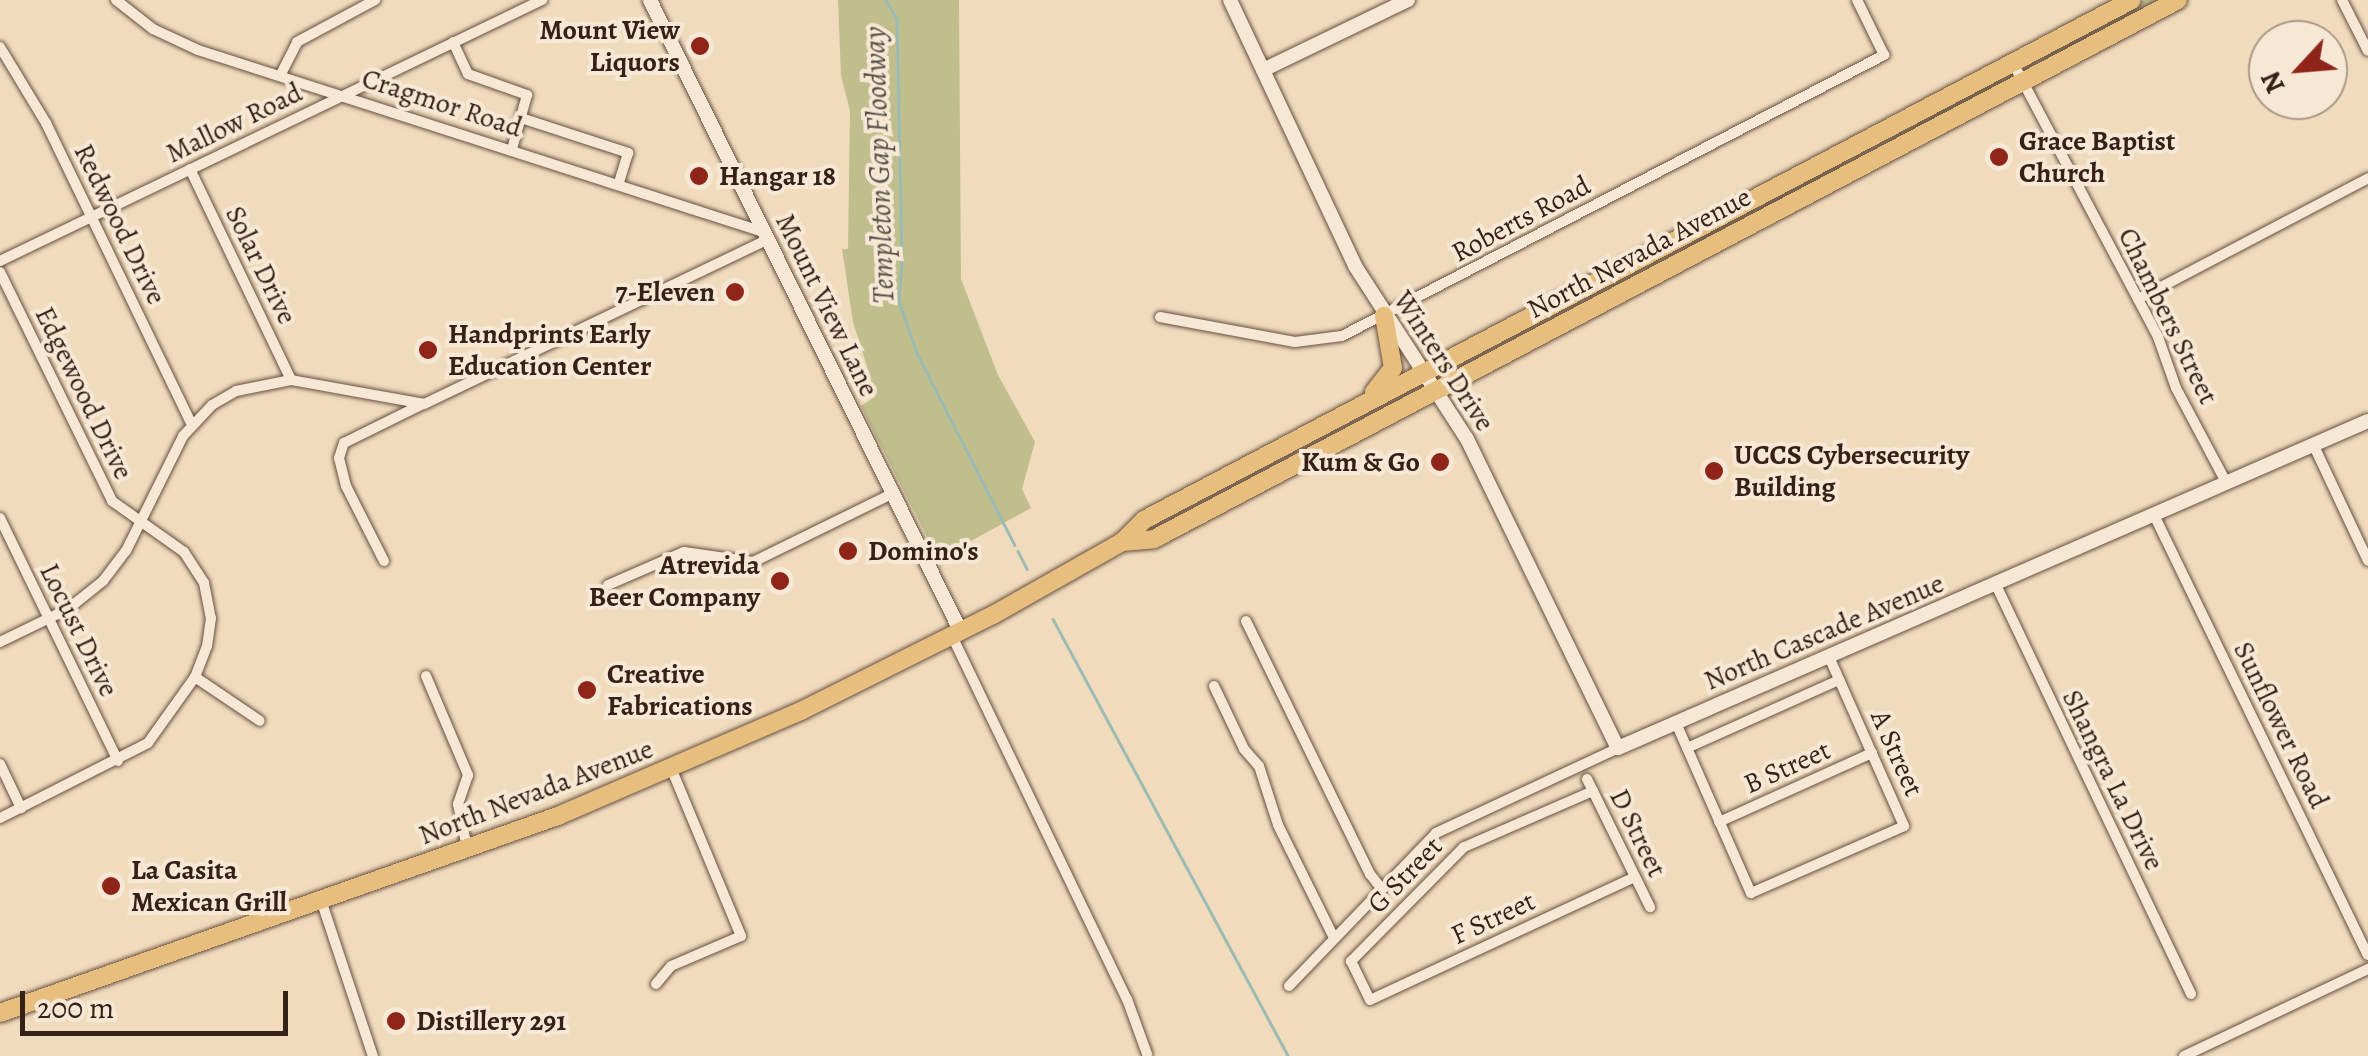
<!DOCTYPE html>
<html>
<head>
<meta charset="utf-8">
<style>
  body { margin:0 }
  #map { position:relative; width:2368px; height:1056px; overflow:hidden; background:#f1dbbd; font-family:Alegreya,serif }
  div>[style] { position:absolute }
  [style*='--x'] { left:calc(var(--x)*1px); top:calc(var(--y)*1px); width:calc(var(--w)*1px); rotate:calc(var(--a)*1deg) }
  .green>* { inset:0; background:#c1be8d }
  .stream>* { height:2.5px; margin:-1.25px; padding:0 1.25px; transform-origin:1.25px; border-radius:1.25px; background:#9bbbb2 }
  .roads { filter:drop-shadow(0 0 2px #655040) drop-shadow(0 0 2px #655040) }
  .minor>* { height:10px; margin:-5px; padding:0 5px; transform-origin:5px; border-radius:5px; background:#f6e8d4 }
  .tertiary>* { height:14px; margin:-7px; padding:0 7px; transform-origin:7px; border-radius:7px; background:#f6e8d4 }
  .primary>* { height:18px; margin:-9px; padding:0 9px; transform-origin:9px; border-radius:9px; background:#e8be7e }
  .dots>* { width:28px; height:28px; translate:-50% -50%; box-sizing:border-box; border:5px solid #f6e8d4; border-radius:50% }
  span { translate:-50% -50%; white-space:nowrap; text-align:center; line-height:1.15; -webkit-text-stroke:8px #f6e8d4; paint-order:stroke }
  .poi-label { font-size:28px; color:#362116; font-weight:700 }
  .right { translate:-100% -50%; text-align:right }
  .left { translate:0 -50%; text-align:left }
  .street-label { font-size:28px; color:#362116 }
  .water-label { font-size:30px; color:#544f45; font-style:italic }
  .north { position:absolute; left:2248px; top:20px; width:100px; height:100px; box-sizing:border-box; background:#f6e8d4; border:2px solid #a99888; border-radius:50%; rotate:244deg; font-size:28px; font-weight:700; line-height:40px; text-align:center; color:#362116 }
  .north::after { content:''; display:block; margin:auto; width:35px; height:45px; background:#8f2418; clip-path:polygon(50% 0,100% 100%,50% 72%,0 100%) }
  .scale { position:absolute; left:20px; top:991px; width:268px; height:45px; box-sizing:border-box; border:5px solid #362116; border-top:0; padding-left:12px; font-size:30px; line-height:35px; white-space:nowrap; color:#362116; -webkit-text-stroke:8px #f6e8d4; paint-order:stroke }
</style>
</head>
<body>
<div id="map">
  <div class="green">
    <i style="clip-path:polygon(838px 0,959px 0,961px 279px,998px 375px,1035px 442px,1022px 489px,1031px 508px,938px 559px,861px 406px,876px 396px,853px 322px,842px 249px,848px 249px,850px 111px,841px 75px)"></i>
    <i style="clip-path:polygon(2144px 0,2167px 0,2043px 60px,2047px 54px)"></i>
    <i style="clip-path:polygon(2001px 77px,2004px 85px,1874px 154px,1871px 151px)"></i>
    <i style="clip-path:polygon(1845px 159px,1846px 166px,1681px 251px,1727px 218px)"></i>
  </div>
  <div class="stream">
    <i style="--x:886;--y:0;--w:22;--a:60"></i>
    <i style="--x:897;--y:19;--w:242;--a:88.8"></i>
    <i style="--x:902;--y:261;--w:40;--a:94.3"></i>
    <i style="--x:899;--y:301;--w:57;--a:70.6"></i>
    <i style="--x:918;--y:355;--w:213;--a:63"></i>
    <i style="--x:1018;--y:551;--w:20;--a:63"></i>
    <i style="--x:1053;--y:619;--w:496;--a:61.7"></i>
  </div>
  <div class="roads">
    <div class="minor">
      <i style="--x:116;--y:0;--w:47;--a:38.1"></i>
      <i style="--x:153;--y:29;--w:50;--a:25"></i>
      <i style="--x:198;--y:50;--w:594;--a:17.85"></i>
      <i style="--x:2342;--y:0;--w:57;--a:63"></i>
      <i style="--x:453;--y:42;--w:35;--a:65"></i>
      <i style="--x:468;--y:74;--w:63;--a:19.6"></i>
      <i style="--x:527;--y:95;--w:56;--a:105.5"></i>
      <i style="--x:0;--y:47;--w:89;--a:58.8"></i>
      <i style="--x:46;--y:123;--w:335;--a:64.2"></i>
      <i style="--x:2013;--y:63;--w:310;--a:62.1"></i>
      <i style="--x:2158;--y:337;--w:54;--a:70.6"></i>
      <i style="--x:2176;--y:388;--w:106;--a:62"></i>
      <i style="--x:280;--y:76;--w:38;--a:-63"></i>
      <i style="--x:297;--y:42;--w:89;--a:-28.3"></i>
      <i style="--x:521;--y:118;--w:113;--a:18.1"></i>
      <i style="--x:628;--y:153;--w:31;--a:107"></i>
      <i style="--x:190;--y:169;--w:234;--a:64.4"></i>
      <i style="--x:0;--y:261;--w:602;--a:-25.71"></i>
      <i style="--x:0;--y:272;--w:255;--a:63.9"></i>
      <i style="--x:112;--y:501;--w:88;--a:35.3"></i>
      <i style="--x:184;--y:552;--w:37;--a:57"></i>
      <i style="--x:204;--y:583;--w:36;--a:79"></i>
      <i style="--x:211;--y:618;--w:28;--a:98"></i>
      <i style="--x:207;--y:646;--w:33;--a:111"></i>
      <i style="--x:195;--y:677;--w:81;--a:125.5"></i>
      <i style="--x:148;--y:743;--w:166;--a:153.1"></i>
      <i style="--x:2138;--y:299;--w:260;--a:-27.7"></i>
      <i style="--x:1160;--y:317;--w:137;--a:10.5"></i>
      <i style="--x:1295;--y:342;--w:47;--a:-7.3"></i>
      <i style="--x:1342;--y:336;--w:611;--a:-27.4"></i>
      <i style="--x:1884;--y:55;--w:61;--a:-116.1"></i>
      <i style="--x:2313;--y:444;--w:129;--a:64.8"></i>
      <i style="--x:2154;--y:515;--w:489;--a:64.1"></i>
      <i style="--x:0;--y:518;--w:270;--a:64.1"></i>
      <i style="--x:384;--y:561;--w:84;--a:-116.9"></i>
      <i style="--x:346;--y:486;--w:29;--a:-104"></i>
      <i style="--x:339;--y:458;--w:16;--a:-72"></i>
      <i style="--x:344;--y:443;--w:88;--a:-26.3"></i>
      <i style="--x:608;--y:585;--w:83;--a:-23.5"></i>
      <i style="--x:684;--y:552;--w:70;--a:8.2"></i>
      <i style="--x:753;--y:562;--w:155;--a:-26.1"></i>
      <i style="--x:1996;--y:585;--w:453;--a:64.5"></i>
      <i style="--x:1246;--y:621;--w:282;--a:63.9"></i>
      <i style="--x:1370;--y:874;--w:18;--a:52"></i>
      <i style="--x:952;--y:636;--w:403;--a:64.3"></i>
      <i style="--x:1127;--y:999;--w:59;--a:70"></i>
      <i style="--x:0;--y:642;--w:76;--a:-25.9"></i>
      <i style="--x:68;--y:609;--w:45;--a:-38.7"></i>
      <i style="--x:103;--y:581;--w:38;--a:-53"></i>
      <i style="--x:126;--y:551;--w:128;--a:-63.6"></i>
      <i style="--x:183;--y:436;--w:42;--a:-46.9"></i>
      <i style="--x:212;--y:405;--w:28;--a:-30"></i>
      <i style="--x:236;--y:391;--w:56;--a:-11.3"></i>
      <i style="--x:291;--y:380;--w:135;--a:10.2"></i>
      <i style="--x:424;--y:404;--w:380;--a:-25.6"></i>
      <i style="--x:426;--y:676;--w:108;--a:67"></i>
      <i style="--x:468;--y:775;--w:31;--a:109"></i>
      <i style="--x:458;--y:804;--w:45;--a:78.4"></i>
      <i style="--x:195;--y:677;--w:78;--a:34.1"></i>
      <i style="--x:1214;--y:686;--w:70;--a:64.5"></i>
      <i style="--x:1244;--y:749;--w:23;--a:49"></i>
      <i style="--x:1259;--y:766;--w:62;--a:72.1"></i>
      <i style="--x:1278;--y:825;--w:126;--a:63.6"></i>
      <i style="--x:1676;--y:723;--w:186;--a:66.2"></i>
      <i style="--x:1751;--y:893;--w:167;--a:-23.6"></i>
      <i style="--x:1904;--y:826;--w:185;--a:-113.9"></i>
      <i style="--x:1687;--y:748;--w:167;--a:-24.1"></i>
      <i style="--x:0;--y:764;--w:49;--a:64.5"></i>
      <i style="--x:1587;--y:779;--w:143;--a:63.8"></i>
      <i style="--x:1593;--y:791;--w:141;--a:156.5"></i>
      <i style="--x:1464;--y:847;--w:161;--a:134.7"></i>
      <i style="--x:1351;--y:961;--w:43;--a:64"></i>
      <i style="--x:1370;--y:1000;--w:292;--a:-24.9"></i>
      <i style="--x:1719;--y:822;--w:168;--a:-24.3"></i>
      <i style="--x:321;--y:900;--w:164;--a:71.6"></i>
      <i style="--x:656;--y:984;--w:23;--a:-50"></i>
      <i style="--x:671;--y:966;--w:76;--a:-23.2"></i>
      <i style="--x:741;--y:936;--w:180;--a:-112.6"></i>
      <i style="--x:1289;--y:986;--w:212;--a:-46.1"></i>
      <i style="--x:1436;--y:833;--w:201;--a:-25"></i>
      <i style="--x:2184;--y:1056;--w:204;--a:-25.3"></i>
    </div>
    <div class="tertiary">
      <i style="--x:650;--y:0;--w:704;--a:63.8"></i>
      <i style="--x:1230;--y:0;--w:294;--a:64.8"></i>
      <i style="--x:1355;--y:266;--w:206;--a:57.1"></i>
      <i style="--x:1467;--y:439;--w:344;--a:64"></i>
      <i style="--x:1618;--y:748;--w:818;--a:-23.56"></i>
      <i style="--x:1263;--y:70;--w:161;--a:-25.8"></i>
    </div>
    <div class="primary">
      <i style="--x:1374;--y:392;--w:31;--a:-52"></i>
      <i style="--x:1393;--y:368;--w:53;--a:-99.8"></i>
      <i style="--x:1122;--y:542;--w:32;--a:-5"></i>
      <i style="--x:1154;--y:539;--w:1157;--a:-27.76"></i>
      <i style="--x:0;--y:1013;--w:592;--a:-19.45"></i>
      <i style="--x:558;--y:816;--w:265;--a:-23.4"></i>
      <i style="--x:801;--y:711;--w:215;--a:-26.6"></i>
      <i style="--x:993;--y:615;--w:148;--a:-29.5"></i>
      <i style="--x:1122;--y:542;--w:31;--a:-45"></i>
      <i style="--x:1144;--y:520;--w:1116;--a:-27.76"></i>
    </div>
  </div>
  <div class="dots">
    <i style="left:700px;top:46px;background:#8f2418"></i>
    <i style="left:1999px;top:157px;background:#8f2418"></i>
    <i style="left:699px;top:176px;background:#8f2418"></i>
    <i style="left:735px;top:292px;background:#8f2418"></i>
    <i style="left:428px;top:350px;background:#8f2418"></i>
    <i style="left:1440px;top:462px;background:#8f2418"></i>
    <i style="left:1714px;top:471px;background:#8f2418"></i>
    <i style="left:848px;top:551px;background:#8f2418"></i>
    <i style="left:780px;top:581px;background:#8f2418"></i>
    <i style="left:587px;top:690px;background:#8f2418"></i>
    <i style="left:111px;top:886px;background:#8f2418"></i>
    <i style="left:396px;top:1021px;background:#8f2418"></i>
  </div>
  <div class="poi-label">
    <span class="right" style="left:680px;top:46px">Mount View<br>Liquors</span>
    <span class="left" style="left:2019px;top:157px">Grace Baptist<br>Church</span>
    <span class="left" style="left:719px;top:176px">Hangar 18</span>
    <span class="right" style="left:715px;top:292px">7-Eleven</span>
    <span class="left" style="left:448px;top:350px">Handprints Early<br>Education Center</span>
    <span class="left" style="left:1734px;top:471px">UCCS Cybersecurity<br>Building</span>
    <span class="right" style="left:1420px;top:462px">Kum &amp; Go</span>
    <span class="left" style="left:868px;top:551px">Domino's</span>
    <span class="right" style="left:760px;top:581px">Atrevida<br>Beer Company</span>
    <span class="left" style="left:607px;top:690px">Creative<br>Fabrications</span>
    <span class="left" style="left:131px;top:886px">La Casita<br>Mexican Grill</span>
    <span class="left" style="left:416px;top:1021px">Distillery 291</span>
  </div>
  <div class="street-label">
    <span style="left:442px;top:103px;rotate:18deg">Cragmor Road</span>
    <span style="left:234px;top:123px;rotate:-26deg">Mallow Road</span>
    <span style="left:1521px;top:219px;rotate:-28deg">Roberts Road</span>
    <span style="left:120px;top:224px;rotate:64deg">Redwood Drive</span>
    <span style="left:1639px;top:253px;rotate:-28deg">North Nevada Avenue</span>
    <span style="left:261px;top:265px;rotate:64deg">Solar Drive</span>
    <span style="left:827px;top:305px;rotate:64deg">Mount View Lane</span>
    <span style="left:2168px;top:316px;rotate:64deg">Chambers Street</span>
    <span style="left:1444px;top:361px;rotate:57deg">Winters Drive</span>
    <span style="left:84px;top:393px;rotate:64deg">Edgewood Drive</span>
    <span style="left:79px;top:630px;rotate:64deg">Locust Drive</span>
    <span style="left:1824px;top:632px;rotate:-23deg">North Cascade Avenue</span>
    <span style="left:2281px;top:725px;rotate:64deg">Sunflower Road</span>
    <span style="left:1897px;top:753px;rotate:66deg">A Street</span>
    <span style="left:1787px;top:767px;rotate:-24deg">B Street</span>
    <span style="left:2113px;top:780px;rotate:64deg">Shangra La Drive</span>
    <span style="left:536px;top:792px;rotate:-21deg">North Nevada Avenue</span>
    <span style="left:1638px;top:833px;rotate:64deg">D Street</span>
    <span style="left:1405px;top:875px;rotate:-46deg">G Street</span>
    <span style="left:1493px;top:918px;rotate:-25deg">F Street</span>
  </div>
  <div class="water-label">
    <span style="left:879px;top:165px;rotate:-92deg">Templeton Gap Floodway</span>
  </div>
  <div class="north">N</div>
  <div class="scale">200 m</div>
</div>
</body>
</html>
